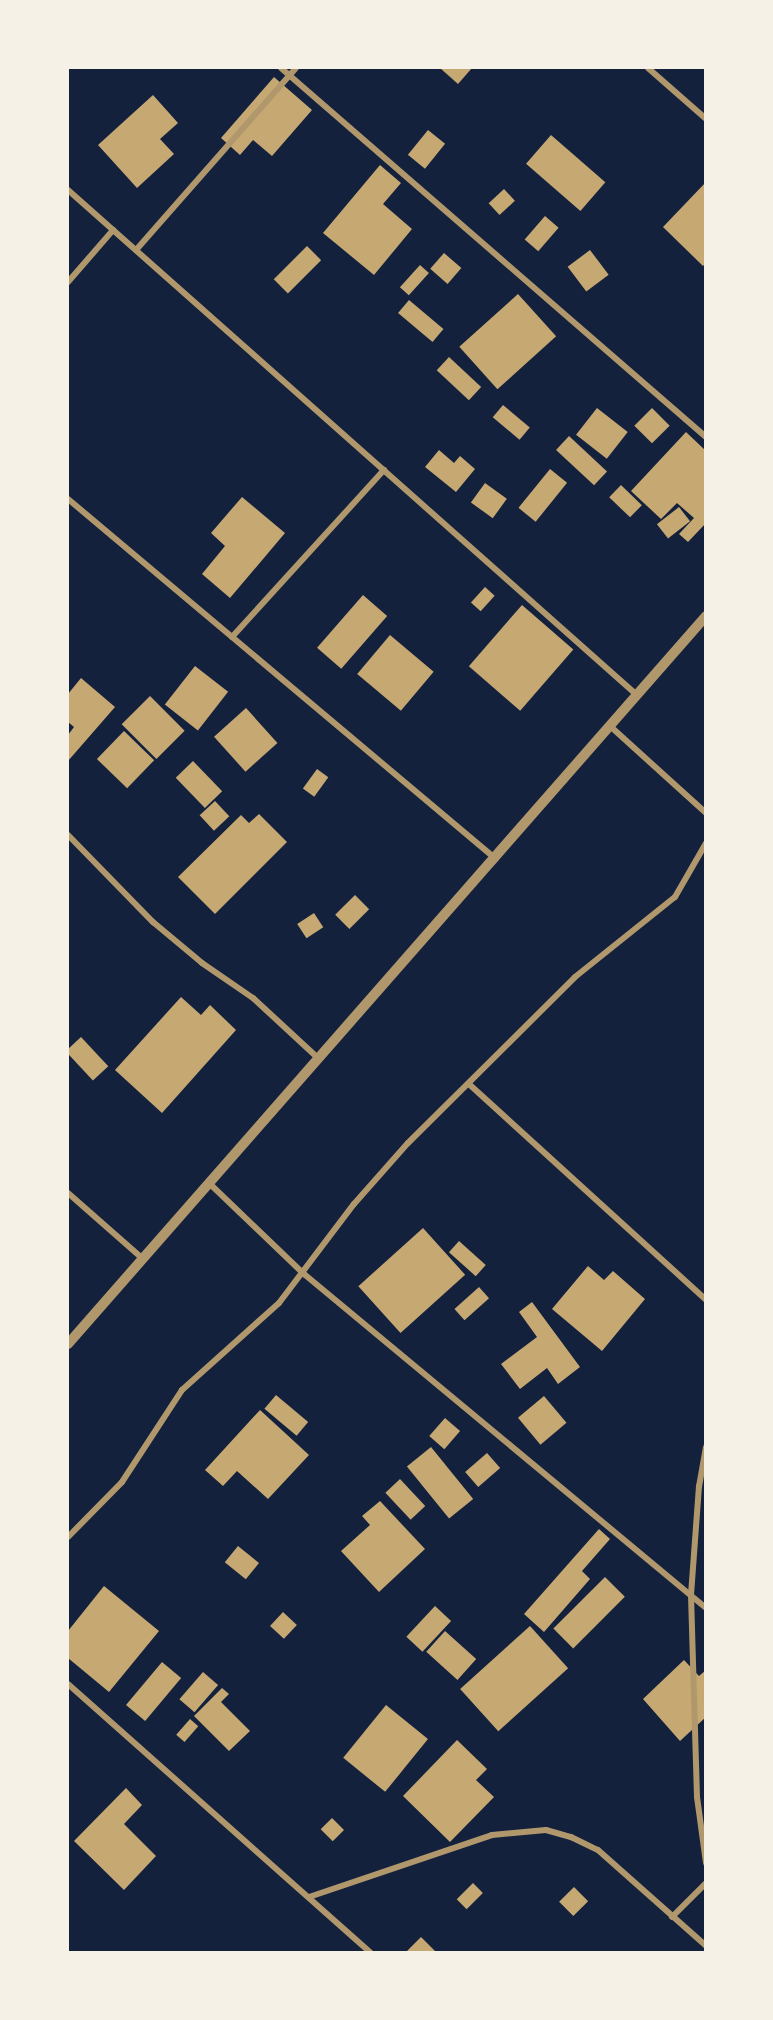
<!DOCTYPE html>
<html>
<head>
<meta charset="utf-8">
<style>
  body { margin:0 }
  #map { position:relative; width:773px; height:2020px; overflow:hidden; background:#14213d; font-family:"IBM Plex Sans",sans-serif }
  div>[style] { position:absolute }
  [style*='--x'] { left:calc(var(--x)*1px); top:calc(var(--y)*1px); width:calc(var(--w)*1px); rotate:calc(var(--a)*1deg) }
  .building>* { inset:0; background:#c6a872; transform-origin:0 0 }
  .minor>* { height:6px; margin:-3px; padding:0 3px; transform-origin:3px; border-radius:3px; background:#b1986c }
  .tertiary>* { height:10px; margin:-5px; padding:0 5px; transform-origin:5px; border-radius:5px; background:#b1986c }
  span { translate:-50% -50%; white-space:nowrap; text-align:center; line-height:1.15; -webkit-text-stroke:6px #f6f1e7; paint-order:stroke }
  .frame { position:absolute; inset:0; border:69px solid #f6f1e7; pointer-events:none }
</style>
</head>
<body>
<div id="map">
  <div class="building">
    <i style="clip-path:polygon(440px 68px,472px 68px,458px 84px)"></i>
    <i style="clip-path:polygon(274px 77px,312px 110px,272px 156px,253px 140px,240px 155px,221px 138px)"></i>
    <i style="clip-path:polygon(153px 95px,178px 123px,160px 139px,174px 154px,137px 188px,98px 145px)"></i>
    <i style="left:428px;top:130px;width:22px;height:32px;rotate:39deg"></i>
    <i style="left:551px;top:135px;width:72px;height:38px;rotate:41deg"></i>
    <i style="clip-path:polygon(380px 165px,401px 183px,383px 204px,412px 229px,374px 275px,323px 233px)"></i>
    <i style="clip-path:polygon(706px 182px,706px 263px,703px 266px,663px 227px)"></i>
    <i style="left:504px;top:189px;width:16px;height:21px;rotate:47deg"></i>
    <i style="left:545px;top:216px;width:18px;height:31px;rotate:41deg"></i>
    <i style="left:307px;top:246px;width:20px;height:47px;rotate:45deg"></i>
    <i style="left:590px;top:250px;width:31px;height:28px;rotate:53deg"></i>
    <i style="left:444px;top:253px;width:23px;height:21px;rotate:41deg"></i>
    <i style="left:420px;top:265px;width:12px;height:30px;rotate:42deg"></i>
    <i style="left:518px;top:294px;width:57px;height:79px;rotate:48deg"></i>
    <i style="left:409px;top:300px;width:45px;height:17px;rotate:40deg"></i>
    <i style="left:449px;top:357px;width:44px;height:18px;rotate:43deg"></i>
    <i style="left:503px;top:405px;width:35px;height:16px;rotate:40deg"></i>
    <i style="left:597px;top:408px;width:39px;height:34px;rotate:38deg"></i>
    <i style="left:652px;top:408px;width:25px;height:25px;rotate:45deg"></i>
    <i style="clip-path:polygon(686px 432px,706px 451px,706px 523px,688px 542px,679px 534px,694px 518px,677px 503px,661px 519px,631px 491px)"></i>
    <i style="left:569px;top:436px;width:52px;height:19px;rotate:43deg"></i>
    <i style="clip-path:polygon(439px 450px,454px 463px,460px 456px,475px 469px,456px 492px,425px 467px)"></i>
    <i style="left:550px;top:469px;width:22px;height:50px;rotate:39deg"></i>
    <i style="left:485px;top:483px;width:27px;height:24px;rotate:36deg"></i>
    <i style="left:621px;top:485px;width:29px;height:17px;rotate:44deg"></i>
    <i style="clip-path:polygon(242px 497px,285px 533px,230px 598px,202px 574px,225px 546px,211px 533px)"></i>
    <i style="left:679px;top:507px;width:18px;height:28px;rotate:52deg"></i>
    <i style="left:485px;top:587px;width:13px;height:21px;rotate:42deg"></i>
    <i style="left:363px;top:595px;width:32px;height:70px;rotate:41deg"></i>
    <i style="left:522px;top:605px;width:68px;height:81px;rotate:41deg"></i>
    <i style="left:390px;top:635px;width:57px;height:51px;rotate:40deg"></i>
    <i style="left:195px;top:666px;width:42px;height:49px;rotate:38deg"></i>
    <i style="clip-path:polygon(81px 678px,115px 707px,68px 761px,68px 735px,74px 727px,68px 722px,68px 694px)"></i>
    <i style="left:150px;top:696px;width:49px;height:40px;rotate:45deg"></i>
    <i style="left:246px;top:708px;width:47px;height:43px;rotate:48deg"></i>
    <i style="left:124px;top:731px;width:42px;height:39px;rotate:44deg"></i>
    <i style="left:193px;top:761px;width:42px;height:24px;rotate:46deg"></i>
    <i style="left:317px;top:769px;width:14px;height:24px;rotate:36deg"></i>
    <i style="left:215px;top:801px;width:21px;height:21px;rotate:47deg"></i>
    <i style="clip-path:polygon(259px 814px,287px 842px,215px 914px,178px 877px,241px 815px,249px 823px)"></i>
    <i style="left:355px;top:895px;width:20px;height:28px;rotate:45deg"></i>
    <i style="left:314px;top:913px;width:17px;height:20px;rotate:57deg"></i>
    <i style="clip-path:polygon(181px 997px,201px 1015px,210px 1005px,236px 1030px,162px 1113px,115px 1070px)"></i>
    <i style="left:81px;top:1037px;width:40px;height:21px;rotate:47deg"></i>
    <i style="left:423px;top:1228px;width:63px;height:87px;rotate:48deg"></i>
    <i style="left:459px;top:1241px;width:36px;height:15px;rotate:42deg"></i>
    <i style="clip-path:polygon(588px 1266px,604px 1280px,613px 1271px,645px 1299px,602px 1351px,552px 1309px)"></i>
    <i style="left:479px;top:1287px;width:15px;height:33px;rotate:48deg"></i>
    <i style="clip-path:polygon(532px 1302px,580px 1367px,558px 1384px,547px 1368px,520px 1389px,501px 1364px,537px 1337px,519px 1312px)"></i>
    <i style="left:276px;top:1395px;width:42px;height:18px;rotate:40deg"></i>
    <i style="left:544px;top:1396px;width:35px;height:34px;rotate:50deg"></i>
    <i style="clip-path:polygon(260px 1410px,309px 1455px,268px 1499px,237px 1471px,223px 1486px,205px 1470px)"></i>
    <i style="left:445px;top:1418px;width:20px;height:24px;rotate:41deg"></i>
    <i style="left:431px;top:1447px;width:67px;height:31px;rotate:51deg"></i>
    <i style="left:487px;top:1453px;width:20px;height:29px;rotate:49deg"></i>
    <i style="left:400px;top:1479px;width:37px;height:20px;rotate:47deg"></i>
    <i style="clip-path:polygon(380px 1501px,425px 1549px,379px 1592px,341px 1551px,370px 1525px,362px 1516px)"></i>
    <i style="clip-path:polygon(599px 1529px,610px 1539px,582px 1571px,590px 1579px,544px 1632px,524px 1614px)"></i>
    <i style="left:238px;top:1546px;width:27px;height:21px;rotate:39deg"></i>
    <i style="left:605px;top:1577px;width:28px;height:73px;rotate:45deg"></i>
    <i style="clip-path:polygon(104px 1586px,159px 1631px,109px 1692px,68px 1658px,68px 1631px)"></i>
    <i style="left:435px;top:1606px;width:22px;height:42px;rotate:43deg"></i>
    <i style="left:283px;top:1612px;width:19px;height:19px;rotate:43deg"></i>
    <i style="left:530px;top:1626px;width:57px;height:94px;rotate:48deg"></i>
    <i style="left:445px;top:1631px;width:42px;height:28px;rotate:42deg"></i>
    <i style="clip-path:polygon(684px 1660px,699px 1676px,706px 1670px,706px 1717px,680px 1741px,643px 1699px)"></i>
    <i style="left:162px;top:1662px;width:25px;height:56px;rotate:40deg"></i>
    <i style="left:203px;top:1672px;width:20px;height:36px;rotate:41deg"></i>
    <i style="clip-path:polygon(222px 1688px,229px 1694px,221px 1702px,250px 1731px,229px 1751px,194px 1716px)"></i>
    <i style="left:386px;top:1705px;width:54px;height:68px;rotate:39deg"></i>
    <i style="left:190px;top:1719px;width:11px;height:21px;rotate:41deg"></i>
    <i style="clip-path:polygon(457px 1740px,487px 1769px,476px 1780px,494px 1797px,450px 1842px,403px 1796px)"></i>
    <i style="clip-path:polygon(126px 1788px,142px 1805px,124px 1824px,156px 1856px,124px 1890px,74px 1841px)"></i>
    <i style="left:332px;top:1818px;width:17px;height:16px;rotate:45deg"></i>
    <i style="left:473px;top:1883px;width:14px;height:23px;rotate:45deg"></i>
    <i style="left:574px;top:1887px;width:20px;height:21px;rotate:45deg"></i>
    <i style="clip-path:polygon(421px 1937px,436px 1952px,406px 1952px)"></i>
  </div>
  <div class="minor">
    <i style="--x:281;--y:68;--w:563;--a:40.97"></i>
    <i style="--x:648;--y:68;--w:77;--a:41.3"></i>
    <i style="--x:68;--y:190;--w:761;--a:41.59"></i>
    <i style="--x:136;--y:250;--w:242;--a:-48.7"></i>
    <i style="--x:68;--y:282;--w:69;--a:-49.1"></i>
    <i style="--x:68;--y:499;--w:559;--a:40.07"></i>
    <i style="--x:232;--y:637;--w:226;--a:-47.7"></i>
    <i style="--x:610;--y:726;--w:130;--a:42.2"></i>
    <i style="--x:68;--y:835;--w:122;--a:45.7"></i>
    <i style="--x:153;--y:922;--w:64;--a:39.9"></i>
    <i style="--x:202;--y:963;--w:62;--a:34.5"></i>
    <i style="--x:253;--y:998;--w:88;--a:42.7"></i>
    <i style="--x:470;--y:1085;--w:319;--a:42.3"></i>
    <i style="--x:209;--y:1183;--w:132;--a:43.8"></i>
    <i style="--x:304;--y:1274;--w:523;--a:39.72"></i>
    <i style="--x:68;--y:1193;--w:98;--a:41.3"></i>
    <i style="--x:706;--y:1447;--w:40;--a:100"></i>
    <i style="--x:699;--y:1486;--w:109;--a:94.2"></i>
    <i style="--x:691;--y:1595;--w:202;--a:88.3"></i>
    <i style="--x:697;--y:1797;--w:67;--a:82.2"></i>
    <i style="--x:68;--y:1537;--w:77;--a:-45.5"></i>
    <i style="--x:122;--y:1482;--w:110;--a:-56.9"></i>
    <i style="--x:182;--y:1390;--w:130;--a:-41.9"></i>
    <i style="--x:279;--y:1303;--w:124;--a:-52.9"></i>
    <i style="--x:354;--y:1204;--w:81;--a:-48.5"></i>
    <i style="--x:408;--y:1143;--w:235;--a:-44.8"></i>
    <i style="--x:575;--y:977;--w:128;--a:-38.7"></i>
    <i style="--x:675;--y:897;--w:62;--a:-60.1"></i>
    <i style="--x:68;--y:1684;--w:404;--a:41.6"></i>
    <i style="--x:309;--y:1897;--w:193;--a:-18.7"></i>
    <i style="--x:492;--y:1835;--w:54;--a:-5.3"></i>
    <i style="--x:546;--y:1830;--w:26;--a:16"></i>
    <i style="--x:571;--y:1837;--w:30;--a:26"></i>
    <i style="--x:598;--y:1850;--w:144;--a:41.6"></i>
    <i style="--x:672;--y:1917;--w:48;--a:-45"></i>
  </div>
  <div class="tertiary">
    <i style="--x:68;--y:1344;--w:968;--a:-48.77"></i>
  </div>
  <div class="frame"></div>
</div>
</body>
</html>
